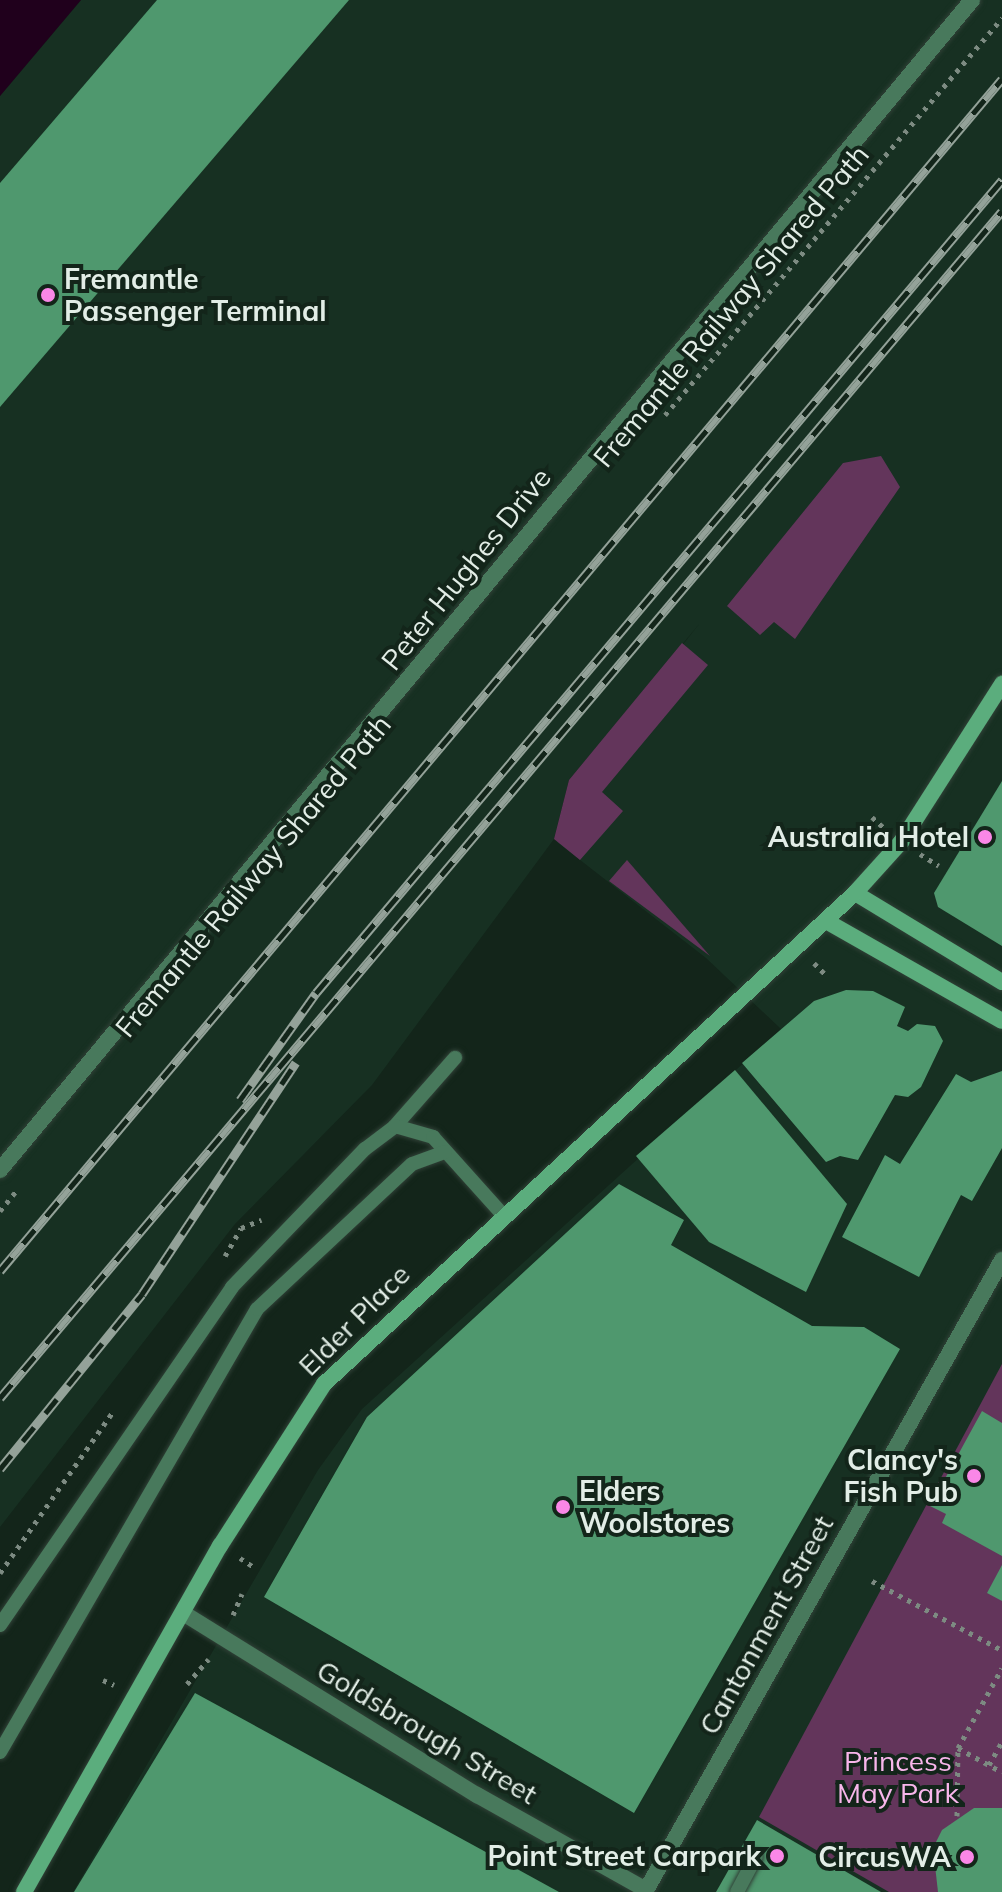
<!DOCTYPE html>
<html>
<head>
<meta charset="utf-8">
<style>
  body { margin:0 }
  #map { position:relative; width:1002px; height:1892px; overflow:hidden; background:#13251a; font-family:Mulish,sans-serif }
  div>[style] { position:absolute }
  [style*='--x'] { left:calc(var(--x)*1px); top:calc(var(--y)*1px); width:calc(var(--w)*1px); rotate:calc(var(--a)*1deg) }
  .built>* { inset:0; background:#173022 }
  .green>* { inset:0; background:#63355b }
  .water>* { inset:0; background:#20001c }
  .building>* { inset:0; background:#4f986e }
  .path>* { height:5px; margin-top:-2.5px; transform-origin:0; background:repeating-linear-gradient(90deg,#7d8b82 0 4px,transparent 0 10px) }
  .roads { filter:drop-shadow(0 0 2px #304137) drop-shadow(0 0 2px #304137) }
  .lane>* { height:14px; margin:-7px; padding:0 7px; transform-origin:7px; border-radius:7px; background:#48795c }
  .street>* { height:16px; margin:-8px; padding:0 8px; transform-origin:8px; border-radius:8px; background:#48795c }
  .secondary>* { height:16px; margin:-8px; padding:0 8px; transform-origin:8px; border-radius:8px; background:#5bad7d }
  .rail>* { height:9px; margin-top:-4.5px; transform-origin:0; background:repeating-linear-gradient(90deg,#13251a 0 18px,#94a299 0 36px); box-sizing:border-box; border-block:2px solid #94a299 }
  .dots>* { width:22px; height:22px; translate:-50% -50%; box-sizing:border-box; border:4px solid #13251a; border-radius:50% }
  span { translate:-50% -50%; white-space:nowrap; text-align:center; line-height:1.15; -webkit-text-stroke:8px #13251a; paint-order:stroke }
  .poi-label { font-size:28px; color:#e2ede6; font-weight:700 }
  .left { translate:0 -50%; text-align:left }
  .right { translate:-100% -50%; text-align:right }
  .street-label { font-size:28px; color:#e2ede6 }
  .park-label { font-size:28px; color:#f8b6eb }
</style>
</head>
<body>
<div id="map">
  <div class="built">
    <i style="clip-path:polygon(81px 0,1002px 0,1002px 1892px,73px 1892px,318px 1470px,362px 1409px,781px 1029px,706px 958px,557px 842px,573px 783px,700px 623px,569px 780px,554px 839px,372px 1085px,235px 1224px,0 1527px,0 96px)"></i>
  </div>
  <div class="green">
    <i style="clip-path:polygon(881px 456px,900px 487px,795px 639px,774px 622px,760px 635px,727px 606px,843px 463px)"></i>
    <i style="clip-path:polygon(682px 643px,708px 665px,602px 792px,623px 811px,580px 860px,554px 839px,569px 780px)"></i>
    <i style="clip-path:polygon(627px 860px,710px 956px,609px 881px)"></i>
    <i style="clip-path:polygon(1002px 1364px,1002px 1892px,889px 1892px,759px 1817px)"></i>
  </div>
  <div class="water">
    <i style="clip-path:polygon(0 0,81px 0,0 96px)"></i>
  </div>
  <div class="building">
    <i style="clip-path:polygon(157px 0,349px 0,0 407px,0 183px)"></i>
    <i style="clip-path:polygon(1002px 781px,1002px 946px,938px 907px,934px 893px)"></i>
    <i style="clip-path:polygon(846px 990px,873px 991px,905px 1007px,897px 1026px,908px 1031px,917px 1024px,935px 1026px,943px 1041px,921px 1087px,908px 1097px,895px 1095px,858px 1160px,840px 1156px,826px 1162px,742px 1063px,814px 1001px)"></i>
    <i style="clip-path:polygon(735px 1070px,847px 1204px,806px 1292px,709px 1242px,636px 1156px)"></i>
    <i style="clip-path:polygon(1002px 1071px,1002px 1148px,972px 1201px,961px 1195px,919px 1277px,842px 1237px,885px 1155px,900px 1164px,956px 1074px,971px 1082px)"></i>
    <i style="clip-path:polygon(619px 1184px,684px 1220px,671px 1245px,812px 1326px,864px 1327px,900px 1349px,634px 1813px,264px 1597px,367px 1417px)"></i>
    <i style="clip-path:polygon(982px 1411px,1002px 1423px,1002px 1556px,942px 1523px,946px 1514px,930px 1506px)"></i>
    <i style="clip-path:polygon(1002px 1565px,1002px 1601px,987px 1593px)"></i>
    <i style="clip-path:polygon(195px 1693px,559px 1892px,74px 1892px)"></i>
    <i style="clip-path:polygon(974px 1808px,1002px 1808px,1002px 1892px,938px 1892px,933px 1848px,942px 1830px)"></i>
    <i style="clip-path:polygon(757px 1820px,881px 1892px,716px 1892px)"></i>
  </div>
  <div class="path">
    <i style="--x:665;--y:415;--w:521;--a:-49.67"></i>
    <i style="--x:872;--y:817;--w:15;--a:42"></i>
    <i style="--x:920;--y:854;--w:22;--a:32"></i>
    <i style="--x:814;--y:963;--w:17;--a:45"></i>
    <i style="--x:0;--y:1211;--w:27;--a:-51"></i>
    <i style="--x:225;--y:1256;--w:32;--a:-60"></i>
    <i style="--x:241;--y:1228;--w:22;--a:-22"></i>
    <i style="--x:240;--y:1558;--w:17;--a:33"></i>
    <i style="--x:0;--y:1573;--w:199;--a:-55"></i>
    <i style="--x:872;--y:1581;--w:147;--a:28"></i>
    <i style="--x:233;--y:1615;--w:23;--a:-67"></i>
    <i style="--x:103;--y:1680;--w:12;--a:24"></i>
    <i style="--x:187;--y:1684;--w:33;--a:-49"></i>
    <i style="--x:958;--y:1748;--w:50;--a:28.6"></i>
    <i style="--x:989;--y:1765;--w:26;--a:-61"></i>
    <i style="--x:957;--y:1816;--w:68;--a:-89.2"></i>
    <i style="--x:958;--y:1748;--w:91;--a:-61.2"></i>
  </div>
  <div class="roads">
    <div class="lane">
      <i style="--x:395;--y:1126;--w:91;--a:-48.6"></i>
      <i style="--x:0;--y:1625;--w:410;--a:-55.5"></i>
      <i style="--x:232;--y:1287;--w:192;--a:-46.1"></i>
      <i style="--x:365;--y:1149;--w:38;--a:-37"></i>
      <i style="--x:395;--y:1126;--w:40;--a:16"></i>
      <i style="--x:433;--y:1137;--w:103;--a:48.1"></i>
      <i style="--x:0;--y:1752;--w:512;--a:-59.88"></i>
      <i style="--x:257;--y:1309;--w:212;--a:-43.1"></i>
      <i style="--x:412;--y:1164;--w:35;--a:-20"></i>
      <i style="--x:737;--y:1892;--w:40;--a:-62"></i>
    </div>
    <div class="street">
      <i style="--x:0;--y:1170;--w:1521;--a:-50.28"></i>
      <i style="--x:183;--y:1613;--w:346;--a:31.8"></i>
      <i style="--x:477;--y:1795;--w:194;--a:29.3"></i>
      <i style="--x:645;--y:1892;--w:726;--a:-60.54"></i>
    </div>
    <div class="secondary">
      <i style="--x:855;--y:893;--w:172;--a:31.2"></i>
      <i style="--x:826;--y:921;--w:202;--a:29.6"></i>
      <i style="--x:24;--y:1892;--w:398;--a:-60.5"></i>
      <i style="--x:220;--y:1546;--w:193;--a:-57.3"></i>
      <i style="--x:324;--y:1384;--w:723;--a:-42.76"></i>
      <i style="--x:855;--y:893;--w:69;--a:-48"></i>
      <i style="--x:901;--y:842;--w:188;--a:-57.4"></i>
    </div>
  </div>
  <div class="rail">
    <i style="--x:240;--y:1100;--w:131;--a:-54.6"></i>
    <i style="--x:316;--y:993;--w:1064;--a:-49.84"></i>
    <i style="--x:0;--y:1271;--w:1557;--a:-49.95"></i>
    <i style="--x:0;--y:1398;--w:1553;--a:-49.83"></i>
    <i style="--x:0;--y:1469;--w:225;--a:-50.9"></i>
    <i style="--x:142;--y:1294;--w:278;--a:-56.4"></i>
  </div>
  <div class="dots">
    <i style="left:48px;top:295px;background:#fa87e7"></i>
    <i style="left:985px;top:837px;background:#fa87e7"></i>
    <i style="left:974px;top:1476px;background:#fa87e7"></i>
    <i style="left:563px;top:1507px;background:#fa87e7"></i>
    <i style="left:777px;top:1856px;background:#fa87e7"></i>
    <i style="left:967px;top:1857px;background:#fa87e7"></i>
  </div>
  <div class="poi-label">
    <span class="left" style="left:64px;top:295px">Fremantle<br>Passenger Terminal</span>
    <span class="right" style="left:969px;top:837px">Australia Hotel</span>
    <span class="right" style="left:958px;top:1476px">Clancy's<br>Fish Pub</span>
    <span class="left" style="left:579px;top:1507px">Elders<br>Woolstores</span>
    <span class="right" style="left:761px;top:1856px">Point Street Carpark</span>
    <span class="right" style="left:951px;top:1857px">CircusWA</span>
  </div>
  <div class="street-label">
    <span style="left:731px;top:306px;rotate:-50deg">Fremantle Railway Shared Path</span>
    <span style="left:466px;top:569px;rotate:-51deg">Peter Hughes Drive</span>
    <span style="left:253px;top:876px;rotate:-50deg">Fremantle Railway Shared Path</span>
    <span style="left:354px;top:1320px;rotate:-45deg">Elder Place</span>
    <span style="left:766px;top:1625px;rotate:-61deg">Cantonment Street</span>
    <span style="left:427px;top:1732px;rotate:31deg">Goldsbrough Street</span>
  </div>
  <div class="park-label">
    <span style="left:898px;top:1777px">Princess<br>May Park</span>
  </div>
</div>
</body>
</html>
